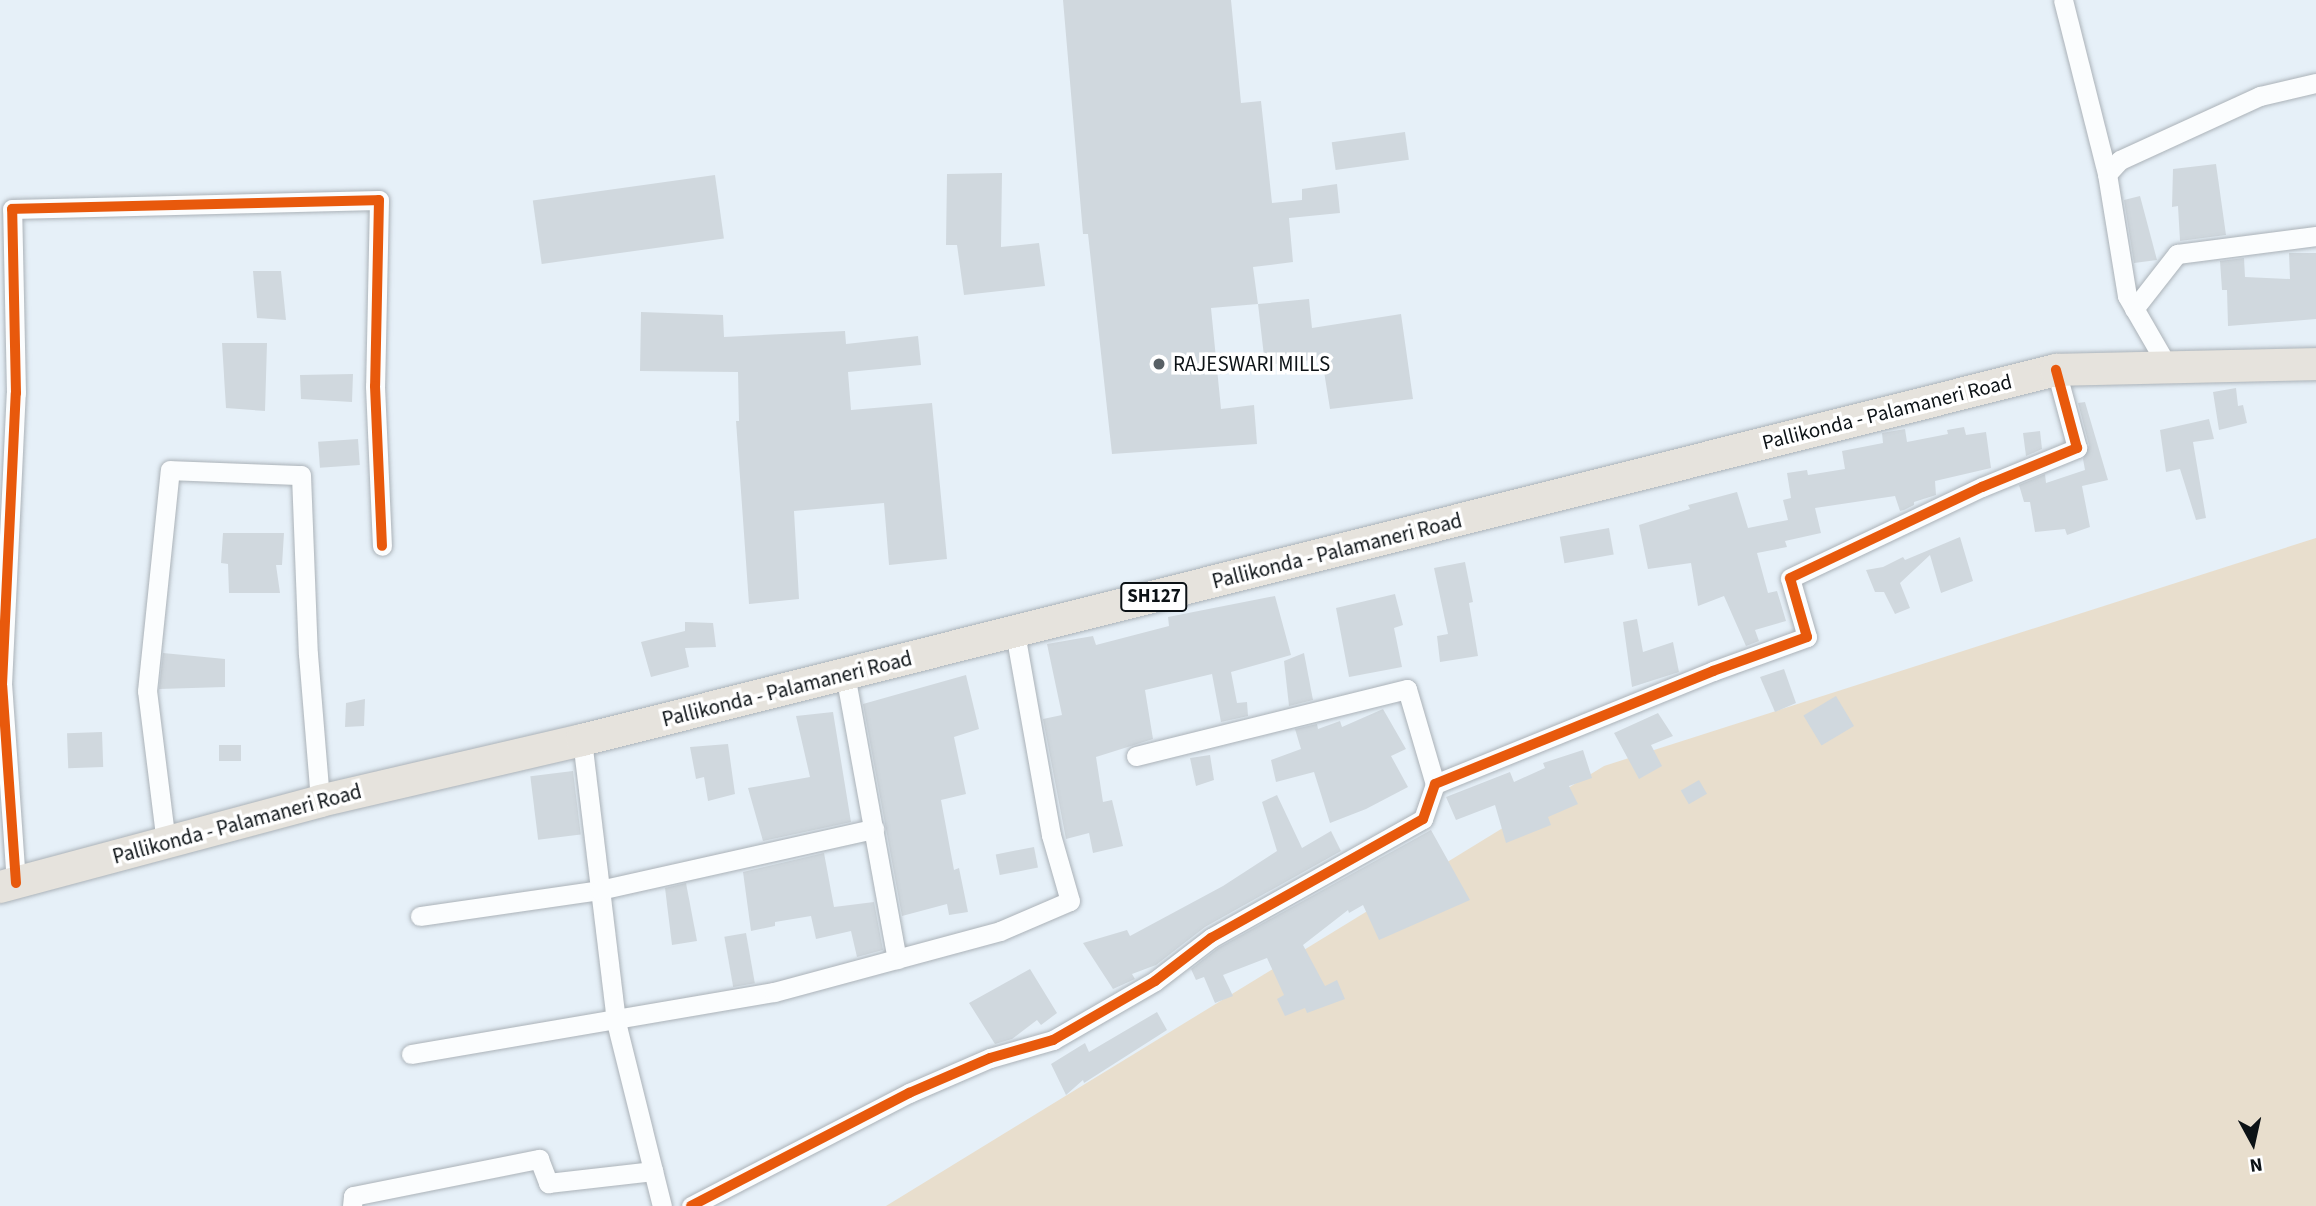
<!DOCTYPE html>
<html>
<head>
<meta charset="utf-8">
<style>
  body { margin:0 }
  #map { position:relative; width:2316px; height:1206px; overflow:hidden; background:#e6f0f8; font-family:"Source Sans 3",sans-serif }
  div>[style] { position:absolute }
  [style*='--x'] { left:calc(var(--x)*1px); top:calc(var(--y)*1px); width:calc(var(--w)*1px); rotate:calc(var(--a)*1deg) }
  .green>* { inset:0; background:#e8decd }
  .building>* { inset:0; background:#d0d8de; transform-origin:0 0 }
  .roads { filter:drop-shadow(0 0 2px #abb2b8) drop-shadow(0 0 2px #abb2b8) }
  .minor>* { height:19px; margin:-9.5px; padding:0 9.5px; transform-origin:9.5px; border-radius:9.5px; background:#fbfdfe }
  .primary>* { height:32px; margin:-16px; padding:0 16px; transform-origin:16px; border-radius:16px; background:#e6e3dd }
  .cycleway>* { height:10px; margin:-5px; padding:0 5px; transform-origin:5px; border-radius:5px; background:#e8590c }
  .dots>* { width:19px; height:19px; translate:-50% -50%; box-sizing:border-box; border:4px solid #fff; border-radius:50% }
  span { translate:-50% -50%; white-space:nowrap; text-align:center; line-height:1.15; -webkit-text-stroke:7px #fff; paint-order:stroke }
  .shield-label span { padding:2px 5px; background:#fff; border:2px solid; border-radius:5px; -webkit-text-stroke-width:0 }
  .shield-label { font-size:19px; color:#0c1216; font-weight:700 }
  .poi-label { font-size:21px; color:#0c1216 }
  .left { translate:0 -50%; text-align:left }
  .street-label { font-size:21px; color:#0c1216 }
  .north { position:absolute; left:2218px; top:1108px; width:70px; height:70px; -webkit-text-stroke:5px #fff; paint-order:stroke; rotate:172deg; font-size:19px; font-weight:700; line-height:28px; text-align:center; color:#0c1216 }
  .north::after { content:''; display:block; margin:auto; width:24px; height:32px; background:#0c1216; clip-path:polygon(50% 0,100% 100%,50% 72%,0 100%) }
</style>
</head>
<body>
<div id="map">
  <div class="green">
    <i style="clip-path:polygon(2316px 538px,2316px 1206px,886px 1206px,1604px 766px)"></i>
  </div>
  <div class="building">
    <i style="clip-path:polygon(1063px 0,1231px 0,1241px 103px,1261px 101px,1272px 203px,1302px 200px,1302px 189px,1337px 184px,1340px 213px,1289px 218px,1293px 262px,1253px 267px,1258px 304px,1211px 308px,1221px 409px,1254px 405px,1257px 444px,1112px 454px,1088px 234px,1083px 234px)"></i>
    <i style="left:1405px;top:132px;width:28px;height:74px;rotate:82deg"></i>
    <i style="clip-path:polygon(2216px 164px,2226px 235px,2180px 241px,2178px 206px,2172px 207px,2173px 169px)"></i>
    <i style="clip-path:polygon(1002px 173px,1001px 247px,1039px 243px,1045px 286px,964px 295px,957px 245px,946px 245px,947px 174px)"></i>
    <i style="left:715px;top:175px;width:64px;height:184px;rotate:82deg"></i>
    <i style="clip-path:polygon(2140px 196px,2157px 260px,2134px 263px,2124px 200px)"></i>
    <i style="clip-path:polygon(2289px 253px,2316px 253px,2316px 319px,2228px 326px,2227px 290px,2222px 290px,2220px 261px,2244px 258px,2245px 277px,2290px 279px)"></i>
    <i style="clip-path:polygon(253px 271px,281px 271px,286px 320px,257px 318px)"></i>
    <i style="clip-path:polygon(1309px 299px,1312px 328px,1401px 314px,1413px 399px,1330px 409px,1322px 359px,1265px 365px,1258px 304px)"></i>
    <i style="clip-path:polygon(641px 312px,723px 315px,724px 337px,845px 331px,846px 344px,918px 336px,921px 365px,848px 372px,851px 410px,932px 403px,947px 559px,889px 565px,884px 503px,794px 511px,799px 599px,749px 604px,736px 421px,739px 421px,738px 372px,640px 371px)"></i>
    <i style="clip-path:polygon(222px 343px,267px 343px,265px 411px,226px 408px)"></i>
    <i style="clip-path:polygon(353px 374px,352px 402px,301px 399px,300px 375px)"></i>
    <i style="clip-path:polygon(2236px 388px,2238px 406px,2243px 405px,2247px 423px,2219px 430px,2213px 392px)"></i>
    <i style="clip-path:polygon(2085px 402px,2108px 480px,2082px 486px,2090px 527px,2067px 535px,2065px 529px,2035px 532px,2030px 502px,2024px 502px,2019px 485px,2045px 474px,2046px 483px,2085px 470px,2083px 459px,2089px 445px,2078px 403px)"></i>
    <i style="clip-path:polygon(2209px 419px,2214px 439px,2193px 442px,2206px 518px,2196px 520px,2180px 469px,2166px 472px,2160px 430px)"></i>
    <i style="clip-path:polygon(1964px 427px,1966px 435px,1986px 432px,1991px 468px,1935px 481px,1936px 495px,1914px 502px,1914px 505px,1904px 510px,1900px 511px,1895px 496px,1815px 508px,1821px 533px,1785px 541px,1787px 547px,1757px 553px,1768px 593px,1777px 591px,1786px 621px,1755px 630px,1759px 641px,1746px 646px,1724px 596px,1698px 606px,1691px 563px,1648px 569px,1639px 525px,1690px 509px,1688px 505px,1737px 492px,1748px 528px,1788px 520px,1783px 500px,1791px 498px,1787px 473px,1807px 470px,1808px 475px,1845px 469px,1842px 451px,1883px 443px,1882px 433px,1905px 429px,1907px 442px,1948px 434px,1947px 430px)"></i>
    <i style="clip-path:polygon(2040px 431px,2042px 449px,2026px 456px,2023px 433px)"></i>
    <i style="left:358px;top:439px;width:26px;height:40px;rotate:86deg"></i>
    <i style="left:1609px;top:528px;width:27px;height:50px;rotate:80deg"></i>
    <i style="clip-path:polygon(223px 533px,284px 533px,282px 565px,276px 565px,280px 593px,229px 593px,228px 564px,221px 563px)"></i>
    <i style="clip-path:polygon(1960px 537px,1973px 581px,1941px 593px,1930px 555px,1900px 583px,1910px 608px,1895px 614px,1884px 592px,1875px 592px,1866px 570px,1883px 567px,1903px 557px,1905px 560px)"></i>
    <i style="clip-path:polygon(1465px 562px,1473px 602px,1469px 603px,1478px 656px,1440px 662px,1437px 636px,1448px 634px,1434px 568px)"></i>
    <i style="clip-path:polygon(1395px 594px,1403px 625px,1394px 628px,1402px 667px,1349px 677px,1336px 608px)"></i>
    <i style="clip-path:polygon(1275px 596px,1291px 655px,1231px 672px,1237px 703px,1247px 702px,1248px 716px,1221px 722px,1212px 674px,1145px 690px,1153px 739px,1096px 757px,1103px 802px,1112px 800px,1123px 846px,1093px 853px,1089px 833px,1066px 839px,1043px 719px,1062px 715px,1047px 644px,1093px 636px,1096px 645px,1169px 626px,1168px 617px)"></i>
    <i style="clip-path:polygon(1637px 619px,1643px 652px,1673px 642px,1679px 672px,1632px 687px,1623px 622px)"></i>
    <i style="clip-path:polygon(685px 622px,713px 623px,716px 647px,685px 648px,689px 667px,651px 677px,641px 642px,685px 631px)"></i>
    <i style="clip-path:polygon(163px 653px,225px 659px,225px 687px,159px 689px)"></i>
    <i style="clip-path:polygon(1304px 653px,1313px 700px,1289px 706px,1284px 661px)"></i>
    <i style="clip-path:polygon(1784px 669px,1796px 703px,1775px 712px,1760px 677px)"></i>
    <i style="clip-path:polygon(966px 675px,979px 729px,954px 737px,966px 794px,941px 800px,954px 870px,959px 868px,968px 912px,949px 915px,947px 904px,902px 916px,863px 704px)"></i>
    <i style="left:1836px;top:696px;width:35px;height:38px;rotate:59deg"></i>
    <i style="clip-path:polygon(365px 699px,364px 726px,345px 727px,346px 703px)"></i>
    <i style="clip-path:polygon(1383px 709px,1406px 749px,1391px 756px,1408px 787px,1366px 809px,1330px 823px,1314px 772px,1276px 782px,1271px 760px,1301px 749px,1295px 729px,1317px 724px,1318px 729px,1340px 721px,1342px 727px)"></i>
    <i style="clip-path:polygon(833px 712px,851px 822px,763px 841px,748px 788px,810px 777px,796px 716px)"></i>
    <i style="clip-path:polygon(1658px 713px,1673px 736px,1651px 745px,1662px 766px,1639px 779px,1614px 733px)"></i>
    <i style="left:102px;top:732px;width:35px;height:35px;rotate:88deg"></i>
    <i style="clip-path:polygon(728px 744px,735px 794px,708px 801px,704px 777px,696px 779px,690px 747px)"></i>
    <i style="left:241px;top:745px;width:16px;height:22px;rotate:90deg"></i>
    <i style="clip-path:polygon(1583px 750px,1592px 778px,1569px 786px,1578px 804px,1548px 817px,1551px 825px,1506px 843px,1495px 805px,1456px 820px,1446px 797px,1510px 772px,1514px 782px,1545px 768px,1543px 763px)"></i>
    <i style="clip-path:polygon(1210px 755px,1214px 780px,1196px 786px,1190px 758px)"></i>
    <i style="left:573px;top:771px;width:64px;height:43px;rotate:83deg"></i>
    <i style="left:1699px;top:780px;width:16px;height:21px;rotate:60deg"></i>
    <i style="clip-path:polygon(1277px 795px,1302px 848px,1331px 831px,1341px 851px,1205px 927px,1156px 965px,1132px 974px,1135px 979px,1113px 989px,1083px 943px,1127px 930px,1130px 936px,1223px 886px,1277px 851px,1262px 802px)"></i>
    <i style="clip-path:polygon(1431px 830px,1470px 900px,1379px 940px,1363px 905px,1349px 913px,1348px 910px,1303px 945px,1325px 986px,1337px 980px,1345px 999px,1307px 1013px,1305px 1008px,1285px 1016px,1277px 999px,1284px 995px,1267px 958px,1223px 975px,1233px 996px,1215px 1003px,1204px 977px,1196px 980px,1191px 969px,1218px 948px)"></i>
    <i style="left:1034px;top:847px;width:21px;height:39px;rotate:79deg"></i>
    <i style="clip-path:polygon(824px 853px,834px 907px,874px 902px,883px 950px,857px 957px,851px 931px,816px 939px,811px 916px,775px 922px,775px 926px,751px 931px,743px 872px)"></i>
    <i style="clip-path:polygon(686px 883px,697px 941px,672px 945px,665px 888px)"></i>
    <i style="left:746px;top:933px;width:51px;height:22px;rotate:80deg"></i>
    <i style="clip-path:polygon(1030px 969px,1057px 1013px,1041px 1025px,1037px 1020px,1012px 1039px,995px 1044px,969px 1003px)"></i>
    <i style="clip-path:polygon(1157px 1012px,1167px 1030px,1084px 1083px,1083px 1080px,1066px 1095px,1051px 1064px,1085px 1043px,1089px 1052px)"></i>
  </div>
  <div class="roads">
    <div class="minor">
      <i style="--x:2063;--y:0;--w:179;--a:75.8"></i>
      <i style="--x:2134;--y:309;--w:70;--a:-52"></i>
      <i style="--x:2177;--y:254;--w:140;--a:-7.4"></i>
      <i style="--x:2168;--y:367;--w:82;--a:-120"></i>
      <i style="--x:2127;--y:296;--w:124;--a:-99.3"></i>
      <i style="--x:2107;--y:174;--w:19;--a:-47"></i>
      <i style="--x:2120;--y:160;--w:154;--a:-24.6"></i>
      <i style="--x:2260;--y:96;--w:57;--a:-13.1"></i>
      <i style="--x:845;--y:674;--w:290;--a:79.7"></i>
      <i style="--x:582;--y:740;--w:284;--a:83.1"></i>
      <i style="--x:616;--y:1022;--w:190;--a:76"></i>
      <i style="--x:1136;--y:756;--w:279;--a:-13.9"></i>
      <i style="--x:1407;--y:689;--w:99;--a:73.6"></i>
      <i style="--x:166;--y:843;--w:153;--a:-97.1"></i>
      <i style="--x:147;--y:691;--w:222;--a:-84.1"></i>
      <i style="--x:170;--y:470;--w:131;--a:2.2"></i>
      <i style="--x:301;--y:475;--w:179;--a:87.8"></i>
      <i style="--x:308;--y:654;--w:147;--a:85.3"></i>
      <i style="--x:16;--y:883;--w:198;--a:-94"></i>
      <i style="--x:2;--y:685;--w:292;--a:-87.3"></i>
      <i style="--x:16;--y:393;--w:184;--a:-91.2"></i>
      <i style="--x:12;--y:209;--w:367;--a:-1.4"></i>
      <i style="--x:379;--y:200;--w:186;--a:91.2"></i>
      <i style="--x:375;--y:386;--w:160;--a:87.5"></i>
      <i style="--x:420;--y:916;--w:182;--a:-8.2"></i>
      <i style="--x:600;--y:890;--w:281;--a:-12.6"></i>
      <i style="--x:411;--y:1054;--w:368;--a:-9.7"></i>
      <i style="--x:774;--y:992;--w:234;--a:-15.1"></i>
      <i style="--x:1000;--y:931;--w:76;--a:-23.2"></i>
      <i style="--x:1070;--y:901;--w:69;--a:-106.1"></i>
      <i style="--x:1051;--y:835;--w:206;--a:-100.1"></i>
      <i style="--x:352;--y:1206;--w:10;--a:-84"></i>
      <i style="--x:353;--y:1196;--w:190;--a:-11.3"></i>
      <i style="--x:539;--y:1159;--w:26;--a:69"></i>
      <i style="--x:548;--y:1183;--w:106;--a:-6.5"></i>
      <i style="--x:691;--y:1206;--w:246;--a:-27.4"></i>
      <i style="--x:909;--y:1093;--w:88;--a:-23.4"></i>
      <i style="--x:990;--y:1058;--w:66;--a:-15.9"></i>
      <i style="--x:1053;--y:1040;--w:118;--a:-30"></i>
      <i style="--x:1155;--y:981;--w:71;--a:-37.5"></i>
      <i style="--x:1211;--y:938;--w:243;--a:-29.3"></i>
      <i style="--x:1423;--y:819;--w:37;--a:-71"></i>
      <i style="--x:1435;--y:784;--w:300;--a:-22.1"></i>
      <i style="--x:1713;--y:671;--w:100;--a:-19.9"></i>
      <i style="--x:1807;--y:637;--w:61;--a:-106.1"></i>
      <i style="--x:1790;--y:578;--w:212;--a:-25.4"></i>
      <i style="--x:1982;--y:487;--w:103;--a:-22.3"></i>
      <i style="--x:2077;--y:448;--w:81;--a:-105.1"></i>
    </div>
    <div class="primary">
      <i style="--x:0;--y:887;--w:331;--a:-15"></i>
      <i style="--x:320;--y:801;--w:269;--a:-13.1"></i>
      <i style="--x:582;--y:740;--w:1520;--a:-14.09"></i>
      <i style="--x:2056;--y:370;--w:260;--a:-1.3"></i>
    </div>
  </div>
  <div class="cycleway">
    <i style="--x:16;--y:883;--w:198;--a:-94"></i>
    <i style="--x:2;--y:685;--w:292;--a:-87.3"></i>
    <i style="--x:16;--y:393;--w:184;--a:-91.2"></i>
    <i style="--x:12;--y:209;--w:367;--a:-1.4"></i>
    <i style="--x:379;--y:200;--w:186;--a:91.2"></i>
    <i style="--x:375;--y:386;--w:160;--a:87.5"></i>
    <i style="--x:691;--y:1206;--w:246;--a:-27.4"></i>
    <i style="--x:909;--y:1093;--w:88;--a:-23.4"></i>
    <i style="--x:990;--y:1058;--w:66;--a:-15.9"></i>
    <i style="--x:1053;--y:1040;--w:118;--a:-30"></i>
    <i style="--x:1155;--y:981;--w:71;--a:-37.5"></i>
    <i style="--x:1211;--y:938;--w:243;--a:-29.3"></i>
    <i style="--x:1423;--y:819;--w:37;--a:-71"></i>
    <i style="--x:1435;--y:784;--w:300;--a:-22.1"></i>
    <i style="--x:1713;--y:671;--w:100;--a:-19.9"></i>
    <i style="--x:1807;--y:637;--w:61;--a:-106.1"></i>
    <i style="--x:1790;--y:578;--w:212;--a:-25.4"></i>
    <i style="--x:1982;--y:487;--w:103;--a:-22.3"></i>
    <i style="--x:2077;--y:448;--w:81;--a:-105.1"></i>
  </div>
  <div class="dots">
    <i style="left:1159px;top:364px;background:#586065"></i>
  </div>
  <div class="shield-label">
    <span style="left:1154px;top:597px">SH127</span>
  </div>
  <div class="poi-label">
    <span class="left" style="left:1173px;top:364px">RAJESWARI MILLS</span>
  </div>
  <div class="street-label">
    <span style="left:1887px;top:412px;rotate:-14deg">Pallikonda - Palamaneri Road</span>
    <span style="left:1337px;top:551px;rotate:-14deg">Pallikonda - Palamaneri Road</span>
    <span style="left:787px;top:689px;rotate:-14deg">Pallikonda - Palamaneri Road</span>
    <span style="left:237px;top:824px;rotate:-15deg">Pallikonda - Palamaneri Road</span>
  </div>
  <div class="north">N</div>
</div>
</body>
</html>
